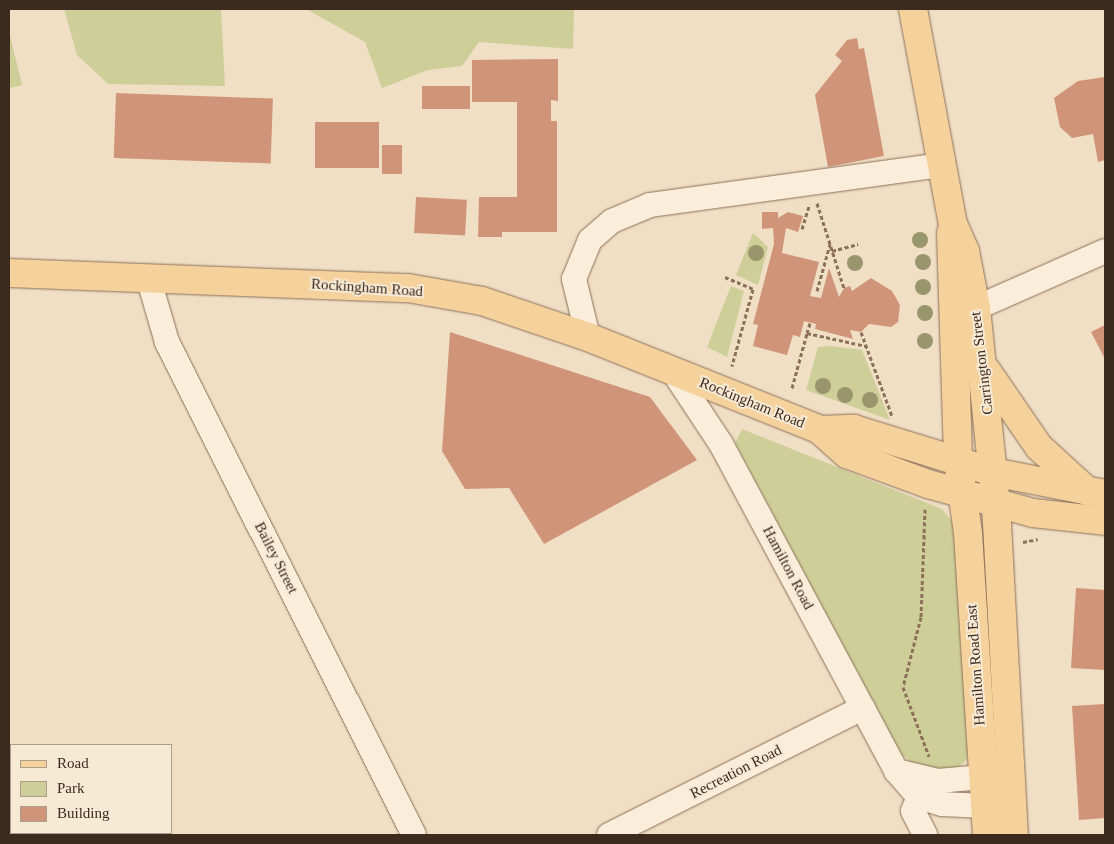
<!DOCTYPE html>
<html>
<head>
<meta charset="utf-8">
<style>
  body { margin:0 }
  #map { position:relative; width:1114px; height:844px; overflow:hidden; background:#f0dfc5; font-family:"Times New Roman",serif }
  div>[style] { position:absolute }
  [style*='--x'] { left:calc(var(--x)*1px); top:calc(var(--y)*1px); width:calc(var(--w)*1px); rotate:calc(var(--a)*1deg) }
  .green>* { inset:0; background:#cecf98 }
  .building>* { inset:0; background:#d09579; transform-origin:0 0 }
  .path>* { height:3px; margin-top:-1.5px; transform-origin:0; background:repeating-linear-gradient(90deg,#8d705a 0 4px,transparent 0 6.5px) }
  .roads { filter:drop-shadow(0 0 1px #8d705a) drop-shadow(0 0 1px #8d705a) }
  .minor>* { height:24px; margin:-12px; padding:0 12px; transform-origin:12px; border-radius:12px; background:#faedd9 }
  .major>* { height:28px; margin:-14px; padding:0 14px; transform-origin:14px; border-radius:14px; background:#f5d19b }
  .trees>* { width:16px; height:16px; margin:-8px; border-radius:50%; background:#99956c }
  span { translate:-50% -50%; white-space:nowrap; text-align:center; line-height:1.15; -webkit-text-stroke:4px #f7ead5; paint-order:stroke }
  .street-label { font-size:15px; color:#3c2a1e }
  .frame { position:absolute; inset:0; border:10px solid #3c2a1e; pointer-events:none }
  .legend { position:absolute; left:10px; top:744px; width:162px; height:90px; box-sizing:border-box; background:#f7ead5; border:1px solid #ac9d8c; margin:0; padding:6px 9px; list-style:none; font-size:15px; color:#3c2a1e }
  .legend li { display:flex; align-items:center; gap:10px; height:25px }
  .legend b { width:25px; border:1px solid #ac9d8c }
</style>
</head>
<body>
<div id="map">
  <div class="green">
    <i style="clip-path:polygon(64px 9px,221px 9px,225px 86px,108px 84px,77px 55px)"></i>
    <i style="clip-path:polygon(306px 9px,574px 9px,573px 49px,479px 42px,462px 66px,428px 70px,382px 88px,365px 42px)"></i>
    <i style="clip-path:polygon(9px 31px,22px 85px,9px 88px)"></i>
    <i style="clip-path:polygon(753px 233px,768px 247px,758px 285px,736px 275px)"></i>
    <i style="clip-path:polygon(731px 286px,744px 291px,727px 357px,707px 347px)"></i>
    <i style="clip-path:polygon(831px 346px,862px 350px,890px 420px,806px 390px,818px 347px)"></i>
    <i style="clip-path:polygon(742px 429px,942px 509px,954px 524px,969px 747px,967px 759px,954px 772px,920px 769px,901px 754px,735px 443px)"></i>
  </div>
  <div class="building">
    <i style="clip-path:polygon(857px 38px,859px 49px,864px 48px,884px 156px,828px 167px,815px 95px,842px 61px,835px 55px,847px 40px)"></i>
    <i style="clip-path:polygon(558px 59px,558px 101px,551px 100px,551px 121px,557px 121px,557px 232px,502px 232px,502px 237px,478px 237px,479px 197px,517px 197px,517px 102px,472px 102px,472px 60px)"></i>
    <i style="clip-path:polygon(1105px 77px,1105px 160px,1098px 162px,1093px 134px,1072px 138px,1060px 127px,1054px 98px,1078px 81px)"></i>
    <i style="left:422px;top:86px;width:48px;height:23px"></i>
    <i style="left:116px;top:93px;width:157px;height:65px;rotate:2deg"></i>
    <i style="left:315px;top:122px;width:64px;height:46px"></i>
    <i style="left:382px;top:145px;width:20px;height:29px"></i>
    <i style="left:416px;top:197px;width:51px;height:36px;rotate:3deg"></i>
    <i style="clip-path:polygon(762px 212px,778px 212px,778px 218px,788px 212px,803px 216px,798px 232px,786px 228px,782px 253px,819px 262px,810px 296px,821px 298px,829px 268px,839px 297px,844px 288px,850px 286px,852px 291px,871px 278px,892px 291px,900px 305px,898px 322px,891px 327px,869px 324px,861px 332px,850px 330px,853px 339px,815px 329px,816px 324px,804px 321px,800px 337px,793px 335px,787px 355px,753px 346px,758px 325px,753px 324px,774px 244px,773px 228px,762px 229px)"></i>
    <i style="clip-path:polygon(1105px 325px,1105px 359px,1091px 332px)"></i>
    <i style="clip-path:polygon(450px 332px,650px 397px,697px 460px,544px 544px,509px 488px,465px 489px,442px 451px)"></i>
    <i style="clip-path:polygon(1076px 588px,1105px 590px,1105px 670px,1071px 668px)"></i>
    <i style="clip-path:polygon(1105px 704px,1105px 818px,1079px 820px,1072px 706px)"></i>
  </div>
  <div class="path">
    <i style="--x:817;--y:203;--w:89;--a:72.4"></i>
    <i style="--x:802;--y:229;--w:24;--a:-73"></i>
    <i style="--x:832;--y:251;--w:27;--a:-15"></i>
    <i style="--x:725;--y:277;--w:30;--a:23"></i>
    <i style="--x:753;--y:289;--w:80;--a:105.3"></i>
    <i style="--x:817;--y:291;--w:49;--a:-74.5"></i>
    <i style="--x:810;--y:323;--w:10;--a:107"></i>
    <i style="--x:807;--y:333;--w:60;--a:12.4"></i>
    <i style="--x:861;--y:332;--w:90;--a:69.7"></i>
    <i style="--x:792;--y:388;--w:57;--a:-74.7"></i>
    <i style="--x:925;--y:509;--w:108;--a:92.1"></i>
    <i style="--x:921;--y:617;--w:72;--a:104.4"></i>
    <i style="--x:903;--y:687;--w:74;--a:69.4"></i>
    <i style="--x:1023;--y:542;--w:15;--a:-11"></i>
  </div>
  <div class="roads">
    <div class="minor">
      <i style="--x:148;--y:277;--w:68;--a:73.7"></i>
      <i style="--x:167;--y:342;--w:551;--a:63.39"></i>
      <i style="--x:976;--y:308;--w:141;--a:-23.8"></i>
      <i style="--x:588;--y:337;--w:60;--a:-103.6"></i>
      <i style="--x:574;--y:279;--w:42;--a:-67.7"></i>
      <i style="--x:590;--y:240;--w:29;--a:-41"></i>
      <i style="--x:612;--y:221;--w:41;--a:-22.8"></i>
      <i style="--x:650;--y:205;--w:294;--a:-7.8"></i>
      <i style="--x:672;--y:370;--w:89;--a:56.5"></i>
      <i style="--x:721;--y:444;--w:371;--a:61.8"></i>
      <i style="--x:896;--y:771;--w:35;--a:49"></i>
      <i style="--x:919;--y:797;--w:24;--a:17"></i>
      <i style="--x:942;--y:804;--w:43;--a:2.7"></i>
      <i style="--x:896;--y:771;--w:43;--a:13.4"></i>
      <i style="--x:938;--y:781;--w:45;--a:-5.1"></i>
      <i style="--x:919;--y:797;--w:15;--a:113"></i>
      <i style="--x:913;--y:811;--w:27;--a:63"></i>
      <i style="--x:609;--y:835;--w:284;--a:-26.6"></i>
    </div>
    <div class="major">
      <i style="--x:913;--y:9;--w:219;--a:79.5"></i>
      <i style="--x:953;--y:224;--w:30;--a:66"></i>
      <i style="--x:965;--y:251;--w:58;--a:79.1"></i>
      <i style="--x:976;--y:308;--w:198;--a:84.2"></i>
      <i style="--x:996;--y:505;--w:330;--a:86.9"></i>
      <i style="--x:951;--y:233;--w:228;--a:88.2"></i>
      <i style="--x:958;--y:461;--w:73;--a:82.1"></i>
      <i style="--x:968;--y:533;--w:303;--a:86.4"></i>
      <i style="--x:9;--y:273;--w:399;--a:2.2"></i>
      <i style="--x:408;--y:288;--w:75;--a:10"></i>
      <i style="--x:482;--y:301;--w:112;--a:18.8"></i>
      <i style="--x:588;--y:337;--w:250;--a:21.8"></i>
      <i style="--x:820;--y:430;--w:36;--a:42"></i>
      <i style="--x:847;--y:454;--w:86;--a:20.3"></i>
      <i style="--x:928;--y:484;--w:109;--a:15.4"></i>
      <i style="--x:1033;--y:513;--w:72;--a:6.3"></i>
      <i style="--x:986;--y:370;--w:93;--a:55.5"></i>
      <i style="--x:1039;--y:447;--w:65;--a:42.5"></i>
      <i style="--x:820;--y:430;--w:34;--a:-2"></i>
      <i style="--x:854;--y:429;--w:145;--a:17.2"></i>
      <i style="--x:993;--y:472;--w:114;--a:11.1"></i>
    </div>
  </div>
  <div class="trees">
    <i style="left:920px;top:240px"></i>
    <i style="left:756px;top:253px"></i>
    <i style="left:923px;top:262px"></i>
    <i style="left:855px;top:263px"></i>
    <i style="left:923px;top:287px"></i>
    <i style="left:925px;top:313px"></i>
    <i style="left:925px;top:341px"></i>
    <i style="left:823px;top:386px"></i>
    <i style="left:845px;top:395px"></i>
    <i style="left:870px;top:400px"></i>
  </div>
  <div class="street-label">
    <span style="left:367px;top:288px;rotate:4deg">Rockingham Road</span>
    <span style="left:982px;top:363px;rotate:-97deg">Carrington Street</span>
    <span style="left:752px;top:403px;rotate:22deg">Rockingham Road</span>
    <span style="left:276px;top:558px;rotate:63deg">Bailey Street</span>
    <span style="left:788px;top:568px;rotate:62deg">Hamilton Road</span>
    <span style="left:976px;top:665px;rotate:-94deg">Hamilton Road East</span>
    <span style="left:736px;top:772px;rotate:-27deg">Recreation Road</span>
  </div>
  <div class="frame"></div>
  <ul class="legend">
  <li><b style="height:6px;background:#f5d19b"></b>Road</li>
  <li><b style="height:14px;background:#cecf98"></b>Park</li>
  <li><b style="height:14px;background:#d09579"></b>Building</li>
  </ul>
</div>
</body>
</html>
